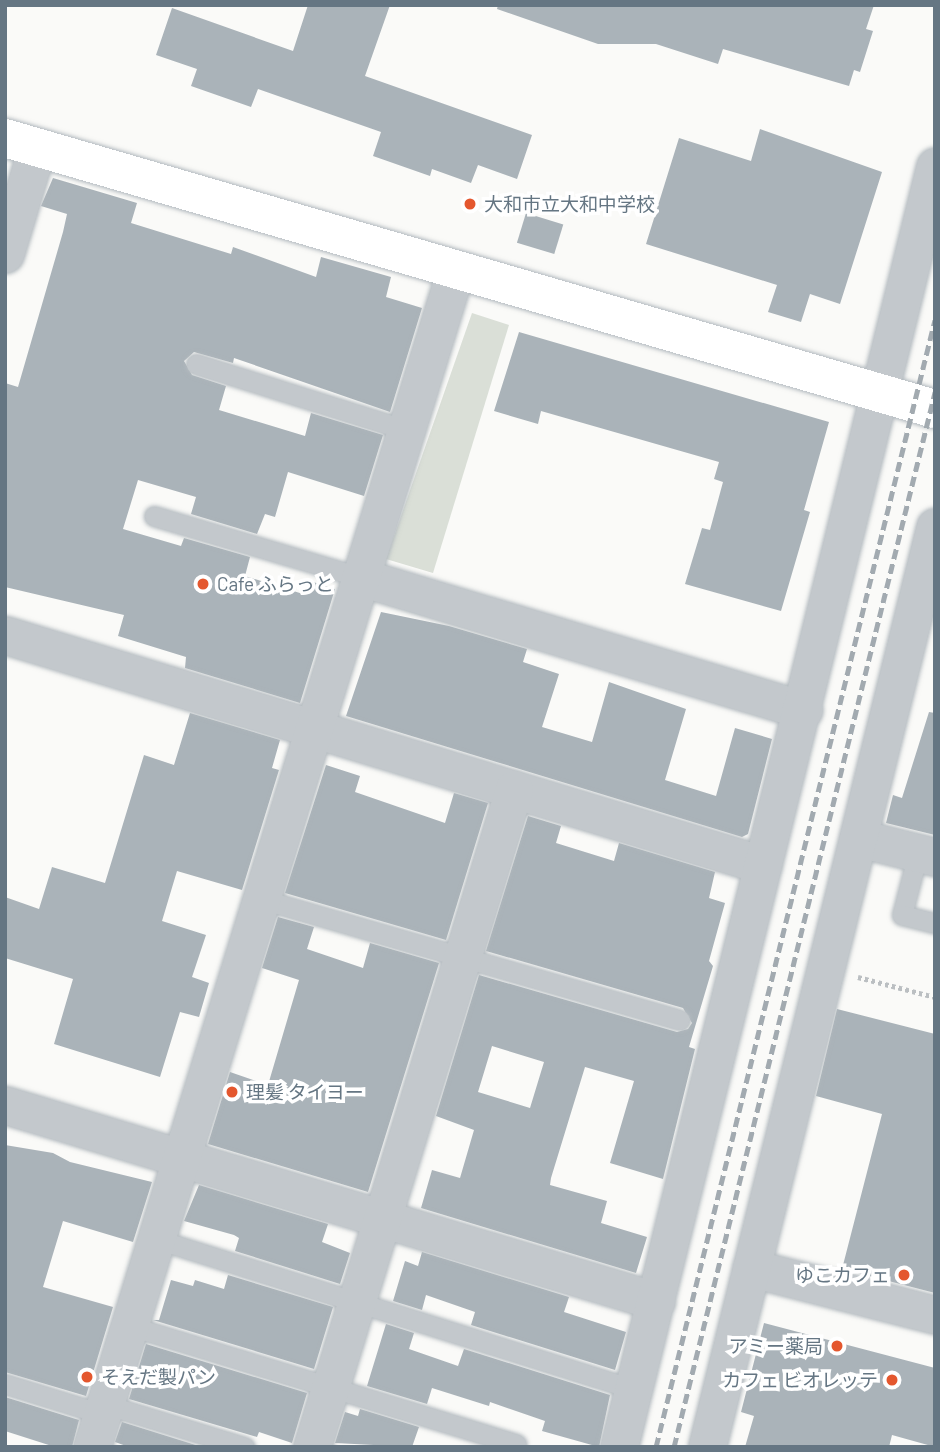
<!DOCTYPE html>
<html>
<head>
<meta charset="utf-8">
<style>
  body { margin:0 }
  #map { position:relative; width:940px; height:1452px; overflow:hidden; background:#fafaf8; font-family:Barlow,"Noto Sans JP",sans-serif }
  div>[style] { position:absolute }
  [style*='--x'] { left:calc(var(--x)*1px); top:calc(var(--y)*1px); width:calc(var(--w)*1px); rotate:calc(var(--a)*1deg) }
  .green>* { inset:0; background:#dadfd7 }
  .building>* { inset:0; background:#aab3b9; transform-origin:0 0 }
  .path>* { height:4.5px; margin-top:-2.25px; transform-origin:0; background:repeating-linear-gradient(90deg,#bbbfc2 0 3.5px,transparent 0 7px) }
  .roads { filter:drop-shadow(0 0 2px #b3babf) drop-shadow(0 0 2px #b3babf) }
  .lane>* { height:19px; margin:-9.5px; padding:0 9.5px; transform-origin:9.5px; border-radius:9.5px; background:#c3c8cc }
  .street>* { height:37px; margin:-18.5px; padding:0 18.5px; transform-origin:18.5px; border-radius:18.5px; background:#c3c8cc }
  .secondary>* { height:38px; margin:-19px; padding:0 19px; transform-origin:19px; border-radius:19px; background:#fff }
  .rail>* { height:5px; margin-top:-2.5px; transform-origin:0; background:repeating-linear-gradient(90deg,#a2aab0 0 10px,transparent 0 15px) }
  .dots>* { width:19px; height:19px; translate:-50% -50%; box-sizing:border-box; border:4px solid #fff; border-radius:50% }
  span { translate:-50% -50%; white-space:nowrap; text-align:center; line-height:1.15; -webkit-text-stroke:7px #fff; paint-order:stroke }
  .poi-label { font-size:19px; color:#657683 }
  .left { translate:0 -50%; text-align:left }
  .right { translate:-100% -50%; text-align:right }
  .frame { position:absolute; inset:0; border:7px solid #657683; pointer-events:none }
</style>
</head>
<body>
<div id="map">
  <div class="green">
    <i style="clip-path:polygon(472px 313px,509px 325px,433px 573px,386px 559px)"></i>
  </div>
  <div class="building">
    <i style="clip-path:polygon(308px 5px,390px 5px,365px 76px,532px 135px,517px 179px,478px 165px,471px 183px,432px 169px,430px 176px,373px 156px,381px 132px,258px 89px,251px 107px,191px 86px,197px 69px,156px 55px,172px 8px,293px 51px)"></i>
    <i style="clip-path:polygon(498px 5px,874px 5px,866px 29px,873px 31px,860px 72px,854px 70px,849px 86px,723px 49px,718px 64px,656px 44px,598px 44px,497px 9px)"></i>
    <i style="clip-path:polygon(760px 129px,882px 172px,840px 304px,810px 294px,801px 322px,768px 312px,777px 285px,646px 244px,679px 138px,751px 161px)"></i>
    <i style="clip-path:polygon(53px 178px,137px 203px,131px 223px,231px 254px,233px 247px,316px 277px,321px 257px,391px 277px,386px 297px,422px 308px,390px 412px,234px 358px,233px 363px,194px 352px,184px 361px,192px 375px,226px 386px,219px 410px,305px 436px,311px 413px,383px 435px,364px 496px,288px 472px,275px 517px,265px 514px,257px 534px,191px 514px,196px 497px,138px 480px,123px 529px,181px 546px,184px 538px,250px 557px,245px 576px,303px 594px,307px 580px,335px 589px,300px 703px,185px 668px,186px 657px,118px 636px,124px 615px,5px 587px,5px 383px,18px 387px,63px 232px,67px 214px,41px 206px)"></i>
    <i style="left:526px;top:213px;width:39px;height:31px;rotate:17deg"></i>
    <i style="clip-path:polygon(519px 332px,829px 422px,804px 510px,810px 512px,781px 611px,685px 584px,702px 528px,710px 530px,723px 482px,714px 479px,719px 462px,541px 411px,538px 424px,494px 411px)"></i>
    <i style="clip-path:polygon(381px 612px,449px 626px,527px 649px,523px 662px,559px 674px,542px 727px,592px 742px,609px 682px,686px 709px,665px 780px,716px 796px,735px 728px,772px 739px,748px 834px,742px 837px,346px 716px)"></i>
    <i style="clip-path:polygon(929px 712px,935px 713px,935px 835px,886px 823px,893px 795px,902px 798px)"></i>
    <i style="clip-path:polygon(190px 713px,280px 740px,272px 768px,279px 770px,242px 890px,177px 871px,162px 921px,206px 935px,192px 977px,209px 983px,199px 1017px,180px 1012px,160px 1077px,54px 1044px,73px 979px,5px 958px,5px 897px,39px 909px,52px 867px,105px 883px,144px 755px,174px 765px)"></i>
    <i style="clip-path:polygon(326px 765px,360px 776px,355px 792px,445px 823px,454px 793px,488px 803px,446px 940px,285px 893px)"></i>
    <i style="clip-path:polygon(evenodd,528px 816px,561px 826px,556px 843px,614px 861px,619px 843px,715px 872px,709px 898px,725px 903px,709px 961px,713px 966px,689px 1047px,695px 1049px,663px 1179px,610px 1163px,634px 1081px,585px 1067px,551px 1178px,550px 1185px,607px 1201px,601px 1223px,647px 1237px,636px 1273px,421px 1208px,432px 1170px,460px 1178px,474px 1130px,436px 1116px,479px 975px,677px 1032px,688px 1029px,692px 1023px,683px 1008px,486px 951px,528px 816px,492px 1046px,544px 1062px,530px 1108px,478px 1092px,492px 1046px)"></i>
    <i style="clip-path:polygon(278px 917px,314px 927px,307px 949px,363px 968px,370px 943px,439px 963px,368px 1192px,208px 1144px,230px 1072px,268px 1085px,299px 980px,262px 968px)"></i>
    <i style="clip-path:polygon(837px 1009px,935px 1034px,935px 1293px,842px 1269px,882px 1114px,816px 1096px)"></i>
    <i style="clip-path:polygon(5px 1145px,53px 1153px,70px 1162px,152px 1182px,133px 1242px,63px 1221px,43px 1287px,113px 1307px,86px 1396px,5px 1372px)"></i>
    <i style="clip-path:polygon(199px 1185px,328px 1224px,322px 1242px,350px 1253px,340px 1284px,235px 1251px,239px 1238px,234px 1235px,184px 1221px)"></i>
    <i style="clip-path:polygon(422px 1252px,569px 1297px,564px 1312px,626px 1332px,615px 1370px,471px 1325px,475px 1312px,426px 1295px,422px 1310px,393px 1301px,405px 1261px,418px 1266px)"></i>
    <i style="clip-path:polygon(228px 1275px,333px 1307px,314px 1369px,153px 1320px,159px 1320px,171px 1280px,193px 1286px,195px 1280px,224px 1289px)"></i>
    <i style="clip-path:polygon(764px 1323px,935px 1368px,935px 1447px,892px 1435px,889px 1447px,745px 1447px,754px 1416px,741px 1412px)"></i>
    <i style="clip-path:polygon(386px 1324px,414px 1333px,409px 1349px,458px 1366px,464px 1349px,610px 1395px,599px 1447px,542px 1431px,545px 1421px,490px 1402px,489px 1406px,432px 1388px,427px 1404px,367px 1386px)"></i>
    <i style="clip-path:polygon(146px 1344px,307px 1393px,292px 1443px,259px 1432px,257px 1437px,129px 1399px)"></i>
    <i style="clip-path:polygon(5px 1397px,79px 1420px,72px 1447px,55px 1447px,5px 1431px)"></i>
    <i style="clip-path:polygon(360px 1409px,419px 1427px,412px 1447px,335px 1443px,345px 1412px,358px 1416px)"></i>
    <i style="clip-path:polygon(122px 1422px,202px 1447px,129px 1447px,115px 1442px)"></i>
  </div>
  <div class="path">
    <i style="--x:858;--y:977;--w:80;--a:14.6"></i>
  </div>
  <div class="roads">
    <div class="lane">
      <i style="--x:196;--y:364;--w:220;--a:17.4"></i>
      <i style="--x:154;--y:516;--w:215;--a:16.5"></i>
      <i style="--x:918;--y:853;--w:64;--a:104.5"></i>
      <i style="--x:902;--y:915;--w:34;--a:14"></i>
      <i style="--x:261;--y:899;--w:436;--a:16.1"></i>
      <i style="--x:156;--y:1239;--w:500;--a:17.46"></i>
      <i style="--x:130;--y:1326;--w:404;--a:17"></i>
      <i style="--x:5;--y:1384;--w:102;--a:17.2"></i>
      <i style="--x:104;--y:1404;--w:147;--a:17"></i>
    </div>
    <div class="street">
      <i style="--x:5;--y:254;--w:111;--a:-73.2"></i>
      <i style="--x:360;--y:577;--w:463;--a:16.7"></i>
      <i style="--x:5;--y:635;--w:792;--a:16.88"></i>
      <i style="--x:858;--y:838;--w:79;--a:13.9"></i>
      <i style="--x:5;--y:1105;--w:680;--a:16.76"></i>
      <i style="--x:751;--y:1268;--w:190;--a:14.3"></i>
      <i style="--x:92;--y:1447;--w:1230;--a:-72.83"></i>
      <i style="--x:312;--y:1447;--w:688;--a:-72.93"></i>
      <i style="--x:619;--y:1447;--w:1319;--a:-76.14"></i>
      <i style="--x:707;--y:1447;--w:948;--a:-76.08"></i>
    </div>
    <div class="secondary">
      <i style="--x:5;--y:138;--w:969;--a:16.25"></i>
    </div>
  </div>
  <div class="rail">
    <i style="--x:656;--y:1447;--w:1161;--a:-76.1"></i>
    <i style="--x:674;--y:1447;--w:1087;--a:-76.1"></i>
  </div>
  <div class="dots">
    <i style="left:470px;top:204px;background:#e4572e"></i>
    <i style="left:203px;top:584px;background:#e4572e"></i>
    <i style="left:232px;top:1092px;background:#e4572e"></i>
    <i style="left:904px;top:1275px;background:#e4572e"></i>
    <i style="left:837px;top:1346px;background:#e4572e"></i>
    <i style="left:87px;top:1377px;background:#e4572e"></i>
    <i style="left:892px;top:1380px;background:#e4572e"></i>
  </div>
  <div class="poi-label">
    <span class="left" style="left:484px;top:204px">大和市立大和中学校</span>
    <span class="left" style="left:217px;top:584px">Cafe ふらっと</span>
    <span class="left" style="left:246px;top:1092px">理髪 タイヨー</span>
    <span class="right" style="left:890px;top:1275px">ゆこカフェ</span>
    <span class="right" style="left:823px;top:1346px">アミー薬局</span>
    <span class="left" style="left:101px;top:1377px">そえだ製パン</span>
    <span class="right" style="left:878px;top:1380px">カフェ ビオレッテ</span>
  </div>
  <div class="frame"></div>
</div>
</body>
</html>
